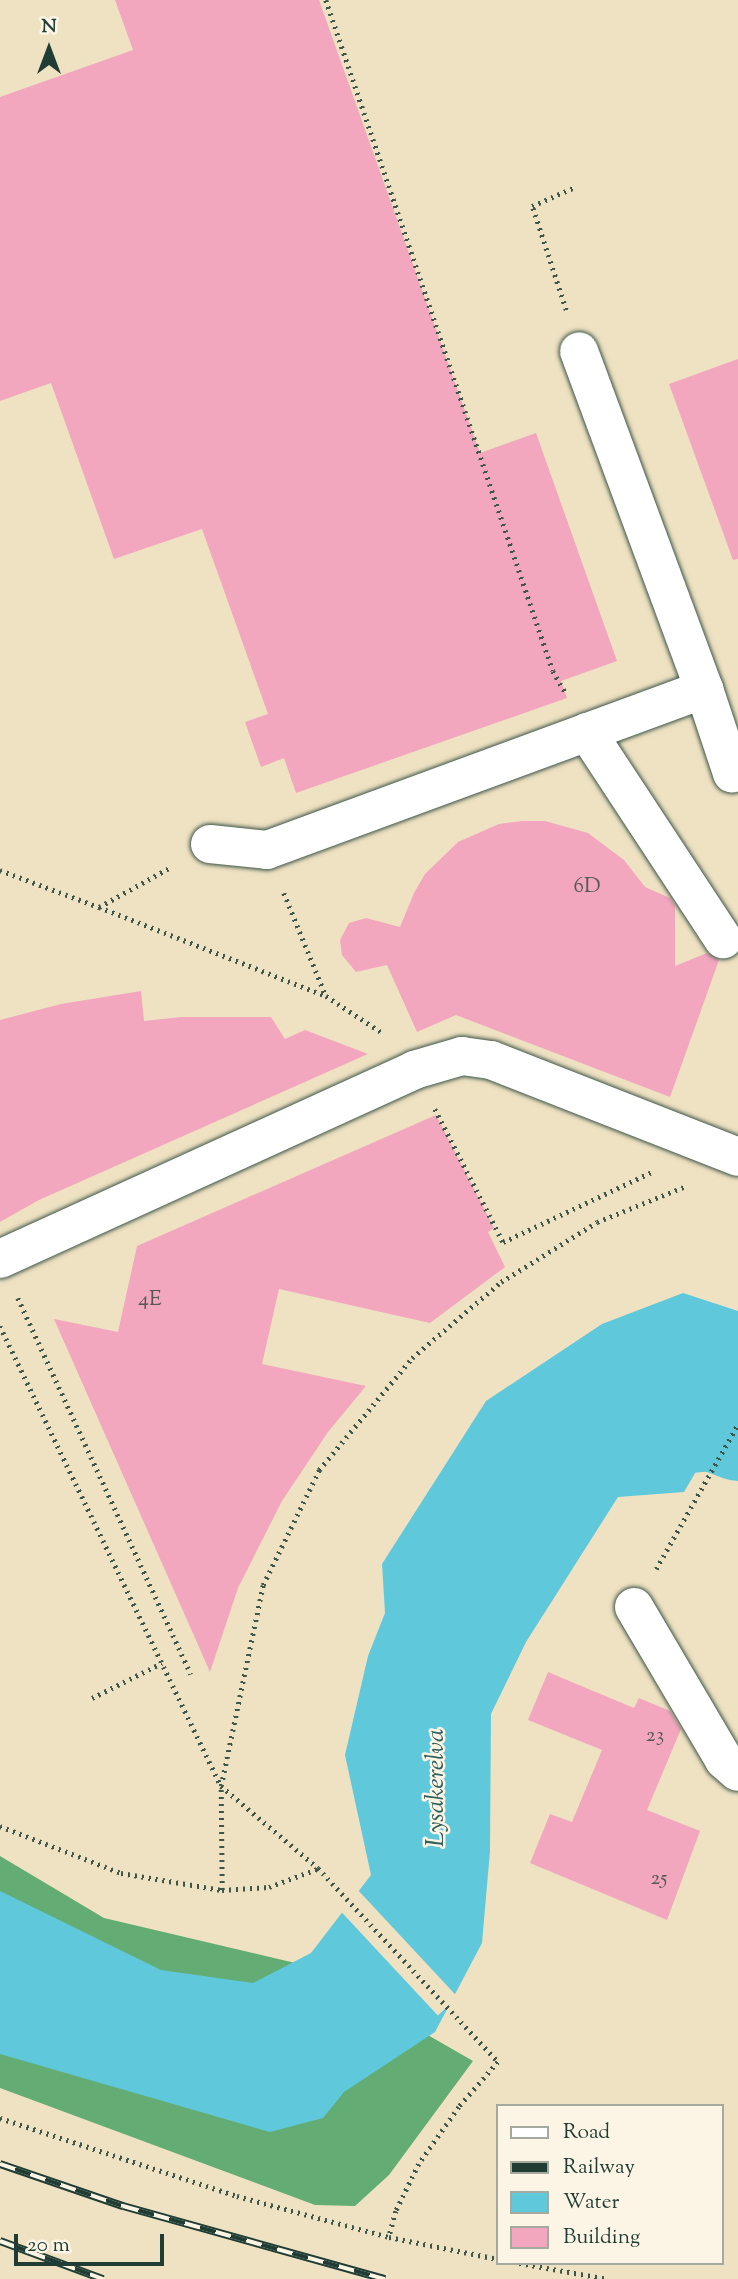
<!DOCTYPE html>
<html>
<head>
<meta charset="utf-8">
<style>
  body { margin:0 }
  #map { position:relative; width:738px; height:2279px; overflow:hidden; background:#efe2c2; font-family:"Sorts Mill Goudy",serif }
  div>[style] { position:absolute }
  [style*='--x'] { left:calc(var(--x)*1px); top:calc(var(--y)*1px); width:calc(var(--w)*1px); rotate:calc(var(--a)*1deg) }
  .forest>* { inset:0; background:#63ac74 }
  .water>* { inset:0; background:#5fc8db }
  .pier>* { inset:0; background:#efe2c2; transform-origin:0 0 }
  .river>* { height:89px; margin:-44.5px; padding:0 44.5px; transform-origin:44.5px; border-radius:44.5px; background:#5fc8db }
  .building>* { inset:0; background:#f2a7be }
  .path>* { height:4.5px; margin-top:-2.25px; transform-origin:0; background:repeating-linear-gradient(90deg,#3e5649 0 2px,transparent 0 7px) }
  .roads { filter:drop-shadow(0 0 2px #3e5649) drop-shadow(0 0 2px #3e5649) }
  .minor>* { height:38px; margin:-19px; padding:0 19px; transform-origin:19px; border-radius:19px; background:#fff }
  .rail>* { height:8px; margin-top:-4px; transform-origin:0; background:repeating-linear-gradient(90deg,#fcf5e5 0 16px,#1f3d34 0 32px); box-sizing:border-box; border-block:2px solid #1f3d34 }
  span { translate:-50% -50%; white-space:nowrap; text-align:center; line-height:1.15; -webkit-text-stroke:5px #fcf5e5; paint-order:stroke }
  .number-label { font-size:21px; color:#545856 }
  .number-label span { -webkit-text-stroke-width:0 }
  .water-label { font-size:26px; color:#2f605e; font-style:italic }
  .legend { position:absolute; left:496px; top:2104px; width:228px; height:161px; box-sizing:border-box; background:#fcf5e5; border:2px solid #a4ab9e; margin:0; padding:9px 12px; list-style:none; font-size:21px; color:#1f3d34 }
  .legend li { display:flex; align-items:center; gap:14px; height:35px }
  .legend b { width:35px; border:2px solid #a4ab9e }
  .north { position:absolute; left:14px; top:14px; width:70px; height:70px; -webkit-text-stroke:5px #fcf5e5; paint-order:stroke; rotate:0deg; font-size:19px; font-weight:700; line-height:28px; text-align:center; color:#1f3d34 }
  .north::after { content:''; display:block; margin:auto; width:24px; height:32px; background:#1f3d34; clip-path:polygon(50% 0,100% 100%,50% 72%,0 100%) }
  .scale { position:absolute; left:14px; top:2234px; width:150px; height:32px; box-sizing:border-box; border:4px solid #1f3d34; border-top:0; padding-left:9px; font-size:21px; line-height:24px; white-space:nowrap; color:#1f3d34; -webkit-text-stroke:5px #fcf5e5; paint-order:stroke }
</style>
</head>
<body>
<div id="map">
  <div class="forest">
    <i style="clip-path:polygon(0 1856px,104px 1918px,308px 1966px,473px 2061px,389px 2175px,355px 2206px,315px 2205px,0 2088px)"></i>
  </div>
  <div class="water">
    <i style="clip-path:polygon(683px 1293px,738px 1311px,738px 1400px,684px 1492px,618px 1497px,526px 1642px,491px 1714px,490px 1851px,482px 1943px,435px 2032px,344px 2092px,323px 2118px,270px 2132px,0 2054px,0 1891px,161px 1970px,253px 1983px,311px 1953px,371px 1875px,345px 1755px,368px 1656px,385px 1613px,382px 1564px,486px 1401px,602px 1324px)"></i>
  </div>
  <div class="pier">
    <i style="left:356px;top:1888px;width:149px;height:27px;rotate:47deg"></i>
  </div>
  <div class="river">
    <i style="--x:600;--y:1441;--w:6;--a:-51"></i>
    <i style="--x:604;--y:1436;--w:108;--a:-5.3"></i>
    <i style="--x:712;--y:1426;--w:28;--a:21"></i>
  </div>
  <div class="building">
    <i style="clip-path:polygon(115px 0,319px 0,480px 453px,536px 433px,617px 661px,561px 681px,567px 698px,296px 793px,284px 758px,261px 767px,245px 722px,268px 714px,202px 529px,114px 559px,51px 383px,0 401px,0 97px,133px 50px)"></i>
    <i style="clip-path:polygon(738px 359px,738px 559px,733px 560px,669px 384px)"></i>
    <i style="clip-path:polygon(522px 821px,545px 821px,588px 833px,624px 860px,645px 887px,670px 898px,675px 906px,675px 966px,707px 953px,719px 960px,670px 1097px,456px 1015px,417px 1032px,387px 965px,356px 972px,342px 955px,340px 940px,349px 923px,366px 918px,400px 927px,414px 893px,425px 874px,458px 842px,499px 824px)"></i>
    <i style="clip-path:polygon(141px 991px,144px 1021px,181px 1017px,271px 1017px,285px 1039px,305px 1030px,368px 1054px,39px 1200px,0 1222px,0 1020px,61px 1004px)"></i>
    <i style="clip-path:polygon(436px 1115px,494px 1228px,488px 1232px,505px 1267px,430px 1323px,279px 1289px,262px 1364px,366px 1386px,328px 1432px,282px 1501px,238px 1588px,210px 1672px,54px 1319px,118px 1332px,137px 1246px)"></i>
    <i style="clip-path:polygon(548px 1672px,634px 1708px,639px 1698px,670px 1711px,681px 1729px,647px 1810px,700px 1831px,667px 1920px,530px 1863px,550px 1814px,572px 1822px,602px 1750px,528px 1720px)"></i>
  </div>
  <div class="path">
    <i style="--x:326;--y:0;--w:708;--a:71.31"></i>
    <i style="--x:553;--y:671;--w:24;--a:60"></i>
    <i style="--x:566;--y:310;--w:109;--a:-108.1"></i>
    <i style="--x:532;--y:206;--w:47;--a:-23.8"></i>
    <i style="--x:0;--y:870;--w:106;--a:20.5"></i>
    <i style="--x:99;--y:907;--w:82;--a:-29.1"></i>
    <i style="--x:284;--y:893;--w:111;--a:67.8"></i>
    <i style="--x:326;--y:996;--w:69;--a:33.2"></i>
    <i style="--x:99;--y:907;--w:244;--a:21.4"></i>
    <i style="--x:435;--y:1109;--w:149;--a:62.9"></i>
    <i style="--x:503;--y:1242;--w:165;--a:-25.2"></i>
    <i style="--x:18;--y:1298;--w:414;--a:65.3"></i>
    <i style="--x:0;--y:1326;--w:510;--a:64.34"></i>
    <i style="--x:221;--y:1786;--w:127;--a:40.2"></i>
    <i style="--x:318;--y:1868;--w:265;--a:47.1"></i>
    <i style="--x:498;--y:2062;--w:60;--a:130.9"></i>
    <i style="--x:459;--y:2107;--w:70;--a:125.1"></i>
    <i style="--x:419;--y:2164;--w:52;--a:116.1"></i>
    <i style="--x:396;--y:2211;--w:27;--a:105"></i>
    <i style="--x:656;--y:1569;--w:167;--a:-60.5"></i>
    <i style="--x:92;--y:1698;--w:78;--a:-26.6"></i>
    <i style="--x:0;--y:1826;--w:130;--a:21.2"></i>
    <i style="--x:121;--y:1873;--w:102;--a:9.6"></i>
    <i style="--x:222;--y:1890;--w:47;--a:-3.7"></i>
    <i style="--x:269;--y:1887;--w:51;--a:-20.6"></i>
    <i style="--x:222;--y:1890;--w:104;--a:-90.6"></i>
    <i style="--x:221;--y:1786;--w:205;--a:-78.2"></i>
    <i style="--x:263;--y:1585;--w:128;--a:-64"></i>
    <i style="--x:319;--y:1470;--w:146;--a:-50.3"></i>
    <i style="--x:412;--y:1358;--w:117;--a:-40.5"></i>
    <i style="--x:501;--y:1282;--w:113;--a:-32"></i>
    <i style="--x:597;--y:1222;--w:96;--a:-22"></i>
    <i style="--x:0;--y:2118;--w:250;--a:18.2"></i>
    <i style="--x:237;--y:2196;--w:157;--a:15.1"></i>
    <i style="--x:389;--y:2237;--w:111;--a:11.4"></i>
    <i style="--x:519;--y:2263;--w:90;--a:10.2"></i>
  </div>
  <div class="roads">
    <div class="minor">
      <i style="--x:704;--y:689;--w:89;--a:71.6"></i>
      <i style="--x:732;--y:773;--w:6;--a:-18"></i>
      <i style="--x:587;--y:732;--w:248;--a:56.7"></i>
      <i style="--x:210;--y:844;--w:57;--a:6"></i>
      <i style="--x:267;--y:850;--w:466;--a:-20.2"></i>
      <i style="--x:704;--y:689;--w:360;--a:-110.3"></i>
      <i style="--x:0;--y:1259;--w:455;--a:-24.5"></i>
      <i style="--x:414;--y:1070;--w:50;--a:-16.3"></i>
      <i style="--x:462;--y:1056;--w:29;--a:8"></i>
      <i style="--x:491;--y:1060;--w:265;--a:21.4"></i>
      <i style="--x:634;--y:1607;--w:178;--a:59.5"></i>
      <i style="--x:724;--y:1760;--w:18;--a:41"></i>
    </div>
  </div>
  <div class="rail">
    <i style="--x:0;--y:2164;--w:130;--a:18.9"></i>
    <i style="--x:123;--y:2206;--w:272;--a:15.6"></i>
    <i style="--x:0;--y:2241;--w:110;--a:20.3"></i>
  </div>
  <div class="number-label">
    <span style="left:587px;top:887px">6D</span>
    <span style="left:150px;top:1300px">4E</span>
    <span style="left:655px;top:1736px">23</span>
    <span style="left:659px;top:1879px">25</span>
  </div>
  <div class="water-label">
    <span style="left:437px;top:1788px;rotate:-90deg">Lysakerelva</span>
  </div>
  <ul class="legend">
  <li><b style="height:9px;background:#fff"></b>Road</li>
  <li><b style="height:9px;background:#1f3d34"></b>Railway</li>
  <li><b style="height:19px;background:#5fc8db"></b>Water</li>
  <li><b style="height:19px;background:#f2a7be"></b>Building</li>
  </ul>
  <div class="north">N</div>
  <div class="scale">20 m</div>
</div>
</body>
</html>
